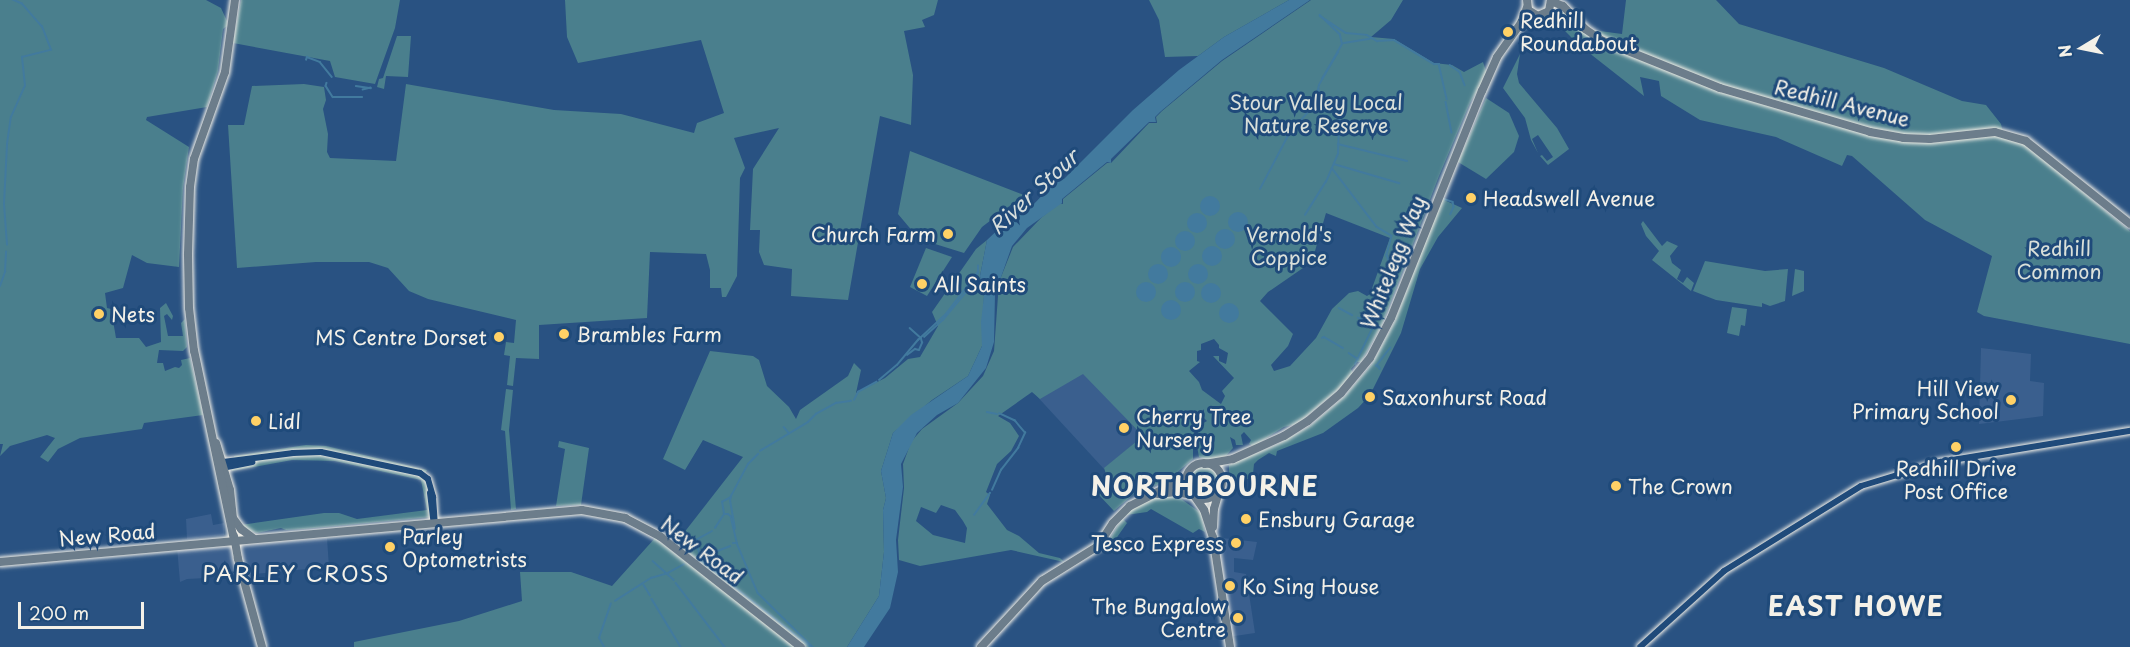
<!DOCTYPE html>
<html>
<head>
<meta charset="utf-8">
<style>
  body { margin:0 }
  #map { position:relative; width:2130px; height:647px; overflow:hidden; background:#295282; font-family:"Playpen Sans",sans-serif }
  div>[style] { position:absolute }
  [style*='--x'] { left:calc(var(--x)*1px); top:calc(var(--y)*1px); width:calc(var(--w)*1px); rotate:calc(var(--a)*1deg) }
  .built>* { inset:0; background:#3a5f8e }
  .green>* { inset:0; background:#4a7f8d }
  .round { border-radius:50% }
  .water>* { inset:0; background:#427a9e }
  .stream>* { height:1.5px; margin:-0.75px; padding:0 0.75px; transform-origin:0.75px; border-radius:0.75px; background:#427a9e }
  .roads { filter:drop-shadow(0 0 2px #f4f1e8) drop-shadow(0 0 2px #f4f1e8) }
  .minor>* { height:6px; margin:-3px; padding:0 3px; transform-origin:3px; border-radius:3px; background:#1f4a7a }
  .major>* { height:8px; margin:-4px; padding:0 4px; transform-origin:4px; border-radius:4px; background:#6c7d8b }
  .major>.ring { margin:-4px; padding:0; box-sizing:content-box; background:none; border:8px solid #6c7d8b; border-radius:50% }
  .dots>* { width:16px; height:16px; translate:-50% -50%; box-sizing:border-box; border:3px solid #1f4a7a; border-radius:50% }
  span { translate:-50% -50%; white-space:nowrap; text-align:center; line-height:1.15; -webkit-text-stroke:6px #1f4a7a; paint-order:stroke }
  .poi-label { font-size:20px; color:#f4f1e8 }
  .left { translate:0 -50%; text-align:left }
  .right { translate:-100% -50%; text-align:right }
  .park-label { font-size:20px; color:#dae0da }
  .street-label { font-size:20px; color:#f4f1e8 }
  .water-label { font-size:21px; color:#d9dfdd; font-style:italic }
  .quarter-label { font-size:22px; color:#f4f1e8; letter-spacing:1.5px }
  .district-label { font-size:26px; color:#f4f1e8; font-weight:700; letter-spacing:1.5px }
  .north { position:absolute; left:2052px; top:18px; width:60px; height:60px; -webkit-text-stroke:4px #1f4a7a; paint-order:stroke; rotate:260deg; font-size:16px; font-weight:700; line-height:24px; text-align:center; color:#f4f1e8 }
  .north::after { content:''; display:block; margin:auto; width:21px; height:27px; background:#f4f1e8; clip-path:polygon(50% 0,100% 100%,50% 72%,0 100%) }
  .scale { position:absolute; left:18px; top:602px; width:126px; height:27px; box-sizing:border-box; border:3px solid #f4f1e8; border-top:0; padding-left:8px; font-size:18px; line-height:21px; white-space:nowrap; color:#f4f1e8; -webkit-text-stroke:4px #1f4a7a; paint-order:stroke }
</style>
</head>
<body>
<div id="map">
  <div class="built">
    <i style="clip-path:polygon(1981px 348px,2031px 354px,2030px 381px,2044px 383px,2043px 416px,1979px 424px)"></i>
    <i style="clip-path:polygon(1082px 371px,1143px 436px,1104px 469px,1033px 392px)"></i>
    <i style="clip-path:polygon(211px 514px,213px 525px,224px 523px,224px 535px,187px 539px,186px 519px)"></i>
    <i style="clip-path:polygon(1213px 537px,1257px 542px,1253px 560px,1234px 558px,1234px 572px,1246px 574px,1255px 633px,1228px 637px)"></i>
    <i style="clip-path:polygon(327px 538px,329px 567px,244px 575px,209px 574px,206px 575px,206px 578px,187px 579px,180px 582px,177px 547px)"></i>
  </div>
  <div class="green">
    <i style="clip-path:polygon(0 0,206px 0,221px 8px,227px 21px,227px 26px,223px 29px,218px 71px,207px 107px,147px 117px,146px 120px,189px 147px,183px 188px,179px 267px,147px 263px,132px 255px,123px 288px,105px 293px,107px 308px,111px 309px,116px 338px,139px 338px,146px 347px,161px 342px,160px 308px,166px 303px,173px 316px,172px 320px,167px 314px,164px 316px,168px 336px,183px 336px,181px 323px,185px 319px,187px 347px,183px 351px,159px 350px,157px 363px,163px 363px,165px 371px,175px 367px,179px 368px,182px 365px,181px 360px,190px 358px,203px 415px,144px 423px,142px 429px,80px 438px,58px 449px,48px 462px,40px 457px,55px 438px,47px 435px,10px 446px,0 456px,3px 444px,0 444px)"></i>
    <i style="clip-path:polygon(241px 0,400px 0,395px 28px,375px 84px,335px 77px,330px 61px,233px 43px)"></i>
    <i style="clip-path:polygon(565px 0,938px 0,934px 15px,922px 20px,925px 27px,904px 31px,913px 75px,911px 125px,880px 116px,848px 300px,791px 296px,792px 269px,764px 265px,759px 252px,760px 230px,750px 230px,753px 169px,779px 128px,734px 138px,745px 168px,740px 178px,737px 276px,726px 297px,722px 297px,721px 288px,710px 288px,710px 270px,706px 254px,650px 252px,647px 318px,539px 325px,539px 359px,516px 358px,513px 386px,507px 385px,510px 356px,504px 355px,506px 342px,514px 343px,516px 320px,428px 299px,409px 291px,388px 268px,369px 262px,316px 262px,237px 268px,228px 125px,244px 125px,252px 86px,304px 84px,324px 87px,326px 100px,323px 109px,328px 134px,327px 152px,330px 158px,396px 161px,406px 84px,554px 110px,621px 114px,694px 133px,697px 123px,724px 113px,701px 40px,578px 63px,567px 37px)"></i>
    <i style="clip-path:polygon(1149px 0,1289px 0,1224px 37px,1198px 56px,1165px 57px,1159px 20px)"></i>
    <i style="clip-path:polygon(evenodd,1311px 0,1403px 0,1391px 20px,1371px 37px,1394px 39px,1434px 63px,1452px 65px,1464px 72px,1483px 62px,1487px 74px,1470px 103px,1439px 176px,1382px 325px,1361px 362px,1357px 362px,1351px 369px,1353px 373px,1339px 389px,1297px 424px,1284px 427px,1254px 446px,1249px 444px,1251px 440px,1244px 432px,1241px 435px,1243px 445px,1236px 445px,1235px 440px,1230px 437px,1233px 448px,1224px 458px,1208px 460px,1199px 457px,1196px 441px,1200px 425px,1207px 421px,1204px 418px,1204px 409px,1197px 420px,1193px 439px,1193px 459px,1167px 481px,1135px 493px,1114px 511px,1098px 494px,1108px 480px,1104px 468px,1143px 436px,1083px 374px,1040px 399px,1032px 392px,998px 416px,1010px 423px,1019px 436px,1011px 451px,997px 464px,986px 492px,990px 495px,987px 504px,1007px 530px,1019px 536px,1039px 553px,1060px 558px,1064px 562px,1011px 550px,920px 566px,899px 560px,898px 540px,904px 488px,903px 464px,911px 442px,922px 429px,958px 403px,983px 376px,994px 351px,999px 282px,1013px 247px,1041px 218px,1059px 203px,1063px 204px,1063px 199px,1107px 163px,1111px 163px,1149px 123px,1157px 123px,1156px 117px,1162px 111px,1222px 61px,1311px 0,1326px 213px,1390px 238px,1370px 294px,1367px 296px,1358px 291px,1349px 293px,1332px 309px,1316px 338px,1290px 366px,1274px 371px,1271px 365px,1288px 346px,1293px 334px,1260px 301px,1268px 292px,1303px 268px,1315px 251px,1326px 213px,1311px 0,1214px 339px,1219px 345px,1219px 348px,1228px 353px,1226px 364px,1219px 361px,1219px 356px,1213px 356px,1234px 378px,1222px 391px,1225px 396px,1221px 404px,1202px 390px,1199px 382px,1189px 371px,1200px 362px,1197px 361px,1197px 351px,1201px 350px,1201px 344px,1214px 339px,1311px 0,941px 505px,955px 510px,963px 521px,967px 528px,965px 543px,933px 535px,916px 521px,921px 507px,936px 513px,941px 505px)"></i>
    <i style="clip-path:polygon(1626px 0,1716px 0,1739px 24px,1884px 68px,1962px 101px,1986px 105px,2001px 124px,2003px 133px,2023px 143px,2130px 231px,2130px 344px,1984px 316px,1977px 312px,1992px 256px,1925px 220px,1852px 156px,1847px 155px,1842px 166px,1776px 137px,1700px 120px,1661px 96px,1659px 81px,1640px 77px,1644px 96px,1579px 45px,1547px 13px,1560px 11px,1570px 14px,1585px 29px,1622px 34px)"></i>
    <i style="clip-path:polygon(397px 36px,411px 36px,408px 77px,386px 76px,384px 89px,377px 87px,379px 79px,383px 78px)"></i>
    <i style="clip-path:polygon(1520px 54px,1517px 74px,1519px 83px,1557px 128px,1569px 149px,1548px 165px,1540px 156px,1542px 155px,1547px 161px,1553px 157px,1538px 135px,1532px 139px,1538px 153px,1531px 140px,1525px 118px,1503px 88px)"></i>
    <i style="clip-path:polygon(1486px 98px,1509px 113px,1519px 136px,1514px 152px,1486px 179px,1458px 162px)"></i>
    <i style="clip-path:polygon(910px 151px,1024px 195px,982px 227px,964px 253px,919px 239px,898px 214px)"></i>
    <i style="clip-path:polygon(1442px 199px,1462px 208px,1438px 237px,1420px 269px,1401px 333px,1370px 395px,1358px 408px,1323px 433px,1277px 451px,1276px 456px,1269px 453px,1258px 460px,1254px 464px,1253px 474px,1241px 485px,1229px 480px,1229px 465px,1278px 444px,1310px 426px,1345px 396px,1372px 364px,1395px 321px)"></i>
    <i style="clip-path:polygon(1643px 221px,1662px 246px,1667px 241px,1678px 246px,1670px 256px,1672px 263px,1681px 270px,1677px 279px,1683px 283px,1687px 277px,1694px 283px,1691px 291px,1652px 260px,1659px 251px,1646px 236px,1641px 224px)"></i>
    <i style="clip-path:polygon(987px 240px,980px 276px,984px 296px,982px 346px,968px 376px,932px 400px,893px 433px,881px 471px,886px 498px,883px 510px,884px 552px,879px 596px,847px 647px,807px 647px,676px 543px,743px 457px,703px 440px,685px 470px,663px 459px,710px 351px,753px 356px,759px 360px,767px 386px,789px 407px,796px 419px,800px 410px,848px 376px,854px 363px,861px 370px,856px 393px,885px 378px,908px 359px,920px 357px,938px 326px,932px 312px,976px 249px)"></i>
    <i style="clip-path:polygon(926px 248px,952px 257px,927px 296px,910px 287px)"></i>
    <i style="clip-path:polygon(1705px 261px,1765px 271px,1788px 269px,1785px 301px,1770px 306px,1762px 303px,1762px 307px,1716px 300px,1693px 291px)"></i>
    <i style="clip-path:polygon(1795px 269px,1804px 271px,1804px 291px,1792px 296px)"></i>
    <i style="clip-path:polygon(1732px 307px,1747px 309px,1745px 326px,1741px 325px,1739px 336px,1727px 333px)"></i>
    <i style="clip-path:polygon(506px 389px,513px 390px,509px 430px,516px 509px,511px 510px,505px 431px,501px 430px)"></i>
    <i style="clip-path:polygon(559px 441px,589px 448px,581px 505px,556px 506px,565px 449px,558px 447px)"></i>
    <i style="clip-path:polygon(306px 445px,326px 446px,427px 470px,424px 475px,426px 477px,431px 517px,304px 529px,286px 530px,281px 528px,257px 533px,248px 530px,241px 525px,324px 513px,339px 513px,357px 519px,427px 510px,421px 480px,335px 461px,292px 460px,232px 471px,234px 456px)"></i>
    <i class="round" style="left:1189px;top:467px;width:30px;height:30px"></i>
    <i style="clip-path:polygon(1177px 496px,1201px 513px,1205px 532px,1199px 529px,1193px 533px,1151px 509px,1147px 512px,1126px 515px,1123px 519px,1127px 523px,1113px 543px,1109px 540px,1125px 514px,1140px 504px,1156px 497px)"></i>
    <i style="clip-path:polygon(655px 538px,796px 647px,354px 647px,354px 642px,459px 621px,522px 601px,520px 572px,571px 572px,612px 586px)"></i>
  </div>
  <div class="water">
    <i style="clip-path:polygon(1289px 0,1310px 0,1222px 60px,1160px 112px,1155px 117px,1156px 122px,1149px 122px,1111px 159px,1111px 163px,1107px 162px,1062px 199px,1062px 203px,1027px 228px,1012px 246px,995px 294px,994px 342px,986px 368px,958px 403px,937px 415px,917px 433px,901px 464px,903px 487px,896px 540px,898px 572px,890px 608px,864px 647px,847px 647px,879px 596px,884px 552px,883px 510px,886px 498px,881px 471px,893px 433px,911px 415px,968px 376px,982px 346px,981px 322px,984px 296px,980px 276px,987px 240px,1021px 208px,1032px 206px,1055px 182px,1064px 179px,1133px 110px,1179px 70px,1224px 37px)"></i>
    <i class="round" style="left:1200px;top:196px;width:20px;height:20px"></i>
    <i class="round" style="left:1228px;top:212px;width:20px;height:20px"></i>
    <i class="round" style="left:1187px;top:213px;width:20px;height:20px"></i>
    <i class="round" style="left:1215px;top:229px;width:20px;height:20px"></i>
    <i class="round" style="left:1175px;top:231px;width:20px;height:20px"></i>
    <i class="round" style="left:1202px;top:246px;width:20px;height:20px"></i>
    <i class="round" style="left:1161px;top:247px;width:20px;height:20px"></i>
    <i class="round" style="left:1188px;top:264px;width:20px;height:20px"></i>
    <i class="round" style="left:1148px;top:264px;width:20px;height:20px"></i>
    <i class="round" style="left:1136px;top:282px;width:20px;height:20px"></i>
    <i class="round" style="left:1175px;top:282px;width:20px;height:20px"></i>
    <i class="round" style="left:1201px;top:283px;width:20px;height:20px"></i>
    <i class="round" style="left:1161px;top:300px;width:20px;height:20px"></i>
    <i class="round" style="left:1219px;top:303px;width:20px;height:20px"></i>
  </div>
  <div class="stream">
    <i style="--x:1344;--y:43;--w:26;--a:-9"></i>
    <i style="--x:306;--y:60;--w:3;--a:-72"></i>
    <i style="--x:307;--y:57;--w:14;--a:21"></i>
    <i style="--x:320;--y:62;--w:19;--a:51"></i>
    <i style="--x:1450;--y:65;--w:12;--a:35"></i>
    <i style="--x:1460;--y:72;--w:14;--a:69"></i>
    <i style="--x:1322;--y:79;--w:31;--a:-59"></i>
    <i style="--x:327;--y:83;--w:3;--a:108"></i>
    <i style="--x:326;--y:86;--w:13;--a:58"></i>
    <i style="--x:333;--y:97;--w:29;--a:0"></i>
    <i style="--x:356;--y:86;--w:15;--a:8"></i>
    <i style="--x:371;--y:88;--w:8;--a:166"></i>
    <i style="--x:1446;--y:102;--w:31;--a:79"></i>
    <i style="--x:1315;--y:104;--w:28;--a:23"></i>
    <i style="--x:1338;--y:144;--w:71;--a:13.8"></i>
    <i style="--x:1334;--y:164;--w:68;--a:16.3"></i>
    <i style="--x:1332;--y:168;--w:74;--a:52.7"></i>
    <i style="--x:1377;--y:227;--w:17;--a:31"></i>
    <i style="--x:1392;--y:236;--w:20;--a:105"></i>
    <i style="--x:1387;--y:255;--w:15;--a:70"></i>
    <i style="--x:1392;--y:269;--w:43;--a:113.6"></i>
    <i style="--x:1375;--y:308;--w:17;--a:90"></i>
    <i style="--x:1375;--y:325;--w:18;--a:-158"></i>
    <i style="--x:1260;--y:189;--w:62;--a:-62.2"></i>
    <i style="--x:1289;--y:134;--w:40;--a:-49"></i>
    <i style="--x:1315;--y:104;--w:19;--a:-78"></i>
    <i style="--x:1319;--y:85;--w:47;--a:-60.7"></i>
    <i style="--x:1342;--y:44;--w:9;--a:-103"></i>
    <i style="--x:1340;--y:35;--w:28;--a:-136"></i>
    <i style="--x:1320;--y:16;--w:31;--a:33"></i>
    <i style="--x:1346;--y:33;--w:21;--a:5"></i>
    <i style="--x:1367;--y:35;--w:12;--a:31"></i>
    <i style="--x:1377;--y:41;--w:17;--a:-3"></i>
    <i style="--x:1394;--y:40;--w:47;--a:31"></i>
    <i style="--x:1434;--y:64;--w:5;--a:0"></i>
    <i style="--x:1439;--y:64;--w:36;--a:77"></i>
    <i style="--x:1444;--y:199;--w:9;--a:18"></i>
    <i style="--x:1453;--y:202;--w:5;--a:79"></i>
    <i style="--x:1454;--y:207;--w:8;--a:113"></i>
    <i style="--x:1305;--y:215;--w:39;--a:-58"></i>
    <i style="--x:1326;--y:182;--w:30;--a:-67"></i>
    <i style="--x:1338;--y:154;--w:33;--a:-88"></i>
    <i style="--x:1339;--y:121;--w:10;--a:-73"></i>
    <i style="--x:1342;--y:111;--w:25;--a:-162"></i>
    <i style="--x:1318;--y:103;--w:13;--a:-86"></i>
    <i style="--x:7;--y:245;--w:41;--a:-94.2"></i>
    <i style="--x:4;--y:204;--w:60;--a:-87.1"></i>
    <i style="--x:7;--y:144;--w:27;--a:-82"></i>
    <i style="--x:11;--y:117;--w:34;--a:-66"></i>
    <i style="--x:25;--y:86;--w:29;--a:-96"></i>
    <i style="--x:22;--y:57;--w:30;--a:-14"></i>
    <i style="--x:51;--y:50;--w:25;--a:-111"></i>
    <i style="--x:42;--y:27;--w:30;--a:-131"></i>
    <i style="--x:22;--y:4;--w:10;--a:-156"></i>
    <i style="--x:0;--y:286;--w:15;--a:-70"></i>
    <i style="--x:5;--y:272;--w:20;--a:-87"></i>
    <i style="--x:1339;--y:308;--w:15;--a:28"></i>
    <i style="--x:910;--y:328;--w:15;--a:42"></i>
    <i style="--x:924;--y:337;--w:25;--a:-42"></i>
    <i style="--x:943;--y:320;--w:45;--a:-50.4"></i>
    <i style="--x:972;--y:285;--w:13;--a:-63"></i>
    <i style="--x:1322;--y:338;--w:2;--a:-27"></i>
    <i style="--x:1324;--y:337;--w:22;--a:30"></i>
    <i style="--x:1349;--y:353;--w:11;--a:34"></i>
    <i style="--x:907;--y:355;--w:10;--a:-37"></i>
    <i style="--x:915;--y:349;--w:4;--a:14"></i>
    <i style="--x:919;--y:350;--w:8;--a:-67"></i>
    <i style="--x:922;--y:343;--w:4;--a:-104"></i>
    <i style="--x:1355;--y:364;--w:43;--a:-64"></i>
    <i style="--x:1379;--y:366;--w:3;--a:72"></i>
    <i style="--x:1380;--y:369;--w:5;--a:-143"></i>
    <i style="--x:1376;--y:366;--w:23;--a:-52"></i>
    <i style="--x:879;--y:380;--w:23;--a:-40"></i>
    <i style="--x:897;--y:365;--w:33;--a:-50"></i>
    <i style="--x:918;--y:340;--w:38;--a:-43"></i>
    <i style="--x:946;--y:314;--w:53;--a:-52.7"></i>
    <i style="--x:978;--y:272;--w:6;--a:-90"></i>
    <i style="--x:854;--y:400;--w:9;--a:-63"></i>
    <i style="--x:858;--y:392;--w:21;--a:-29"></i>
    <i style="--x:987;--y:412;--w:10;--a:11"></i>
    <i style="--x:784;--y:427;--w:8;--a:50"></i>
    <i style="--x:760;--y:451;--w:56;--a:-31.1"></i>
    <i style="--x:808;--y:422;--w:11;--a:-45"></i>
    <i style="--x:816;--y:414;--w:23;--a:-29"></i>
    <i style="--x:836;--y:403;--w:15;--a:-8"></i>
    <i style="--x:992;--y:490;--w:22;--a:-66"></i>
    <i style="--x:1001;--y:470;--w:28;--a:-52"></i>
    <i style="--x:1018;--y:448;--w:17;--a:-65"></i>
    <i style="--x:1025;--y:433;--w:16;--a:-130"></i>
    <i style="--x:1015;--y:421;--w:17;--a:-155"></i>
    <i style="--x:724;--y:514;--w:12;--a:-99"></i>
    <i style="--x:722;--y:502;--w:10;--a:-29"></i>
    <i style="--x:974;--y:515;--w:27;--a:-54"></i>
    <i style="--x:715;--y:528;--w:17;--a:-57"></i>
    <i style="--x:724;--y:514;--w:4;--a:0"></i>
    <i style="--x:728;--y:514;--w:4;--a:34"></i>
    <i style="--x:731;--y:516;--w:27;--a:77"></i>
    <i style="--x:735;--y:529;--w:28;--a:-100"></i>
    <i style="--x:730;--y:501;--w:5;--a:-79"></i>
    <i style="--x:731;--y:496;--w:36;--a:-62"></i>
    <i style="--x:748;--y:464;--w:14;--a:-45"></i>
    <i style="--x:733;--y:543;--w:4;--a:0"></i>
    <i style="--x:737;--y:543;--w:54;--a:67.2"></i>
    <i style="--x:758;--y:593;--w:77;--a:44.5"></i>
    <i style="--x:700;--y:557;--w:17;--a:-103"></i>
    <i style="--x:696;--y:540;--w:18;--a:-29"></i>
    <i style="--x:702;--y:557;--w:30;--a:-21"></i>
    <i style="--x:698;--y:558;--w:144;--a:38.2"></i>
    <i style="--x:653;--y:561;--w:28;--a:42"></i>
    <i style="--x:676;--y:583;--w:81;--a:52.6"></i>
    <i style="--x:644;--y:585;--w:12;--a:59"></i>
    <i style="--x:652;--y:599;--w:56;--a:58.9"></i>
    <i style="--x:615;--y:601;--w:43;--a:-32.6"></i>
    <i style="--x:651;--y:578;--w:18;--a:-16"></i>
    <i style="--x:668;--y:573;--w:18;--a:-29"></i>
    <i style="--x:604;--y:647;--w:10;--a:-119"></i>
    <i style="--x:599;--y:638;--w:36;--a:-71"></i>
  </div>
  <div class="roads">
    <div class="minor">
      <i style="--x:220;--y:465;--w:4;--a:-45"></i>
      <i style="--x:223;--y:462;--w:71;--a:-7.3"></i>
      <i style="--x:293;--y:453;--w:28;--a:-2"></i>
      <i style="--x:321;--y:452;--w:101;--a:12"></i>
      <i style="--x:420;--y:473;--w:10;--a:37"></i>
      <i style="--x:428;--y:479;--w:19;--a:74"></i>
      <i style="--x:433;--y:497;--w:27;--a:86"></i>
      <i style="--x:222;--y:468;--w:31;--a:-11"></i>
      <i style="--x:430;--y:493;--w:31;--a:83"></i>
      <i style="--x:1640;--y:647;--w:113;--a:-42.1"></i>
      <i style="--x:1724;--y:571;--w:161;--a:-31.8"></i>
      <i style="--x:1861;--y:486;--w:83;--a:-16.9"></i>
      <i style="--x:1940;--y:462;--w:193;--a:-9.3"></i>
    </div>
    <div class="major">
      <i style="--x:1527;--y:0;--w:10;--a:84"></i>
      <i style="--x:1528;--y:10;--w:12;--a:31"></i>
      <i style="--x:1538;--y:16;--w:12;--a:-24"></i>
      <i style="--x:1549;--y:11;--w:11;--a:-80"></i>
      <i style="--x:1551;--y:1;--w:13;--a:23"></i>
      <i style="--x:1563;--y:6;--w:32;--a:46"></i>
      <i style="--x:1585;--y:29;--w:22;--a:34"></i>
      <i style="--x:1603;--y:41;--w:126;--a:21.9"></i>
      <i style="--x:1720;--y:88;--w:156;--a:16.3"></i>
      <i style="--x:1870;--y:132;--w:34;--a:10"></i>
      <i style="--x:1903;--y:138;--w:27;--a:2"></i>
      <i style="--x:1930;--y:139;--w:65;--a:-6.1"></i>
      <i style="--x:1995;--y:132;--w:32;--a:16"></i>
      <i style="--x:2026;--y:141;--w:133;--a:38.6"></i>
      <i style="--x:216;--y:443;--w:49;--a:73.4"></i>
      <i style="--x:230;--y:490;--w:31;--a:84"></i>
      <i class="ring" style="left:1186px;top:463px;width:28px;height:28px"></i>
      <i style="--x:1205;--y:464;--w:28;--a:-10"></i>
      <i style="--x:1233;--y:459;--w:56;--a:-24.3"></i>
      <i style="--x:1284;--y:436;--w:28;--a:-32"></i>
      <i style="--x:1308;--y:421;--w:43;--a:-40.3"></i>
      <i style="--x:1341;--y:393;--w:45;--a:-50.4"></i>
      <i style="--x:1370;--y:358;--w:45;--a:-62.3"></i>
      <i style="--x:1391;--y:318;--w:245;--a:-68.2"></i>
      <i style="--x:1482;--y:91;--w:37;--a:-66"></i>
      <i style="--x:1497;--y:57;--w:42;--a:-54.8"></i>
      <i style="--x:1521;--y:23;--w:17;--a:-69"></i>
      <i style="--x:1158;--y:494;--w:18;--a:-6"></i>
      <i style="--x:1176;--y:492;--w:16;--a:11"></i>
      <i style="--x:1195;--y:497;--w:16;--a:55"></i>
      <i style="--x:1204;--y:510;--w:28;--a:72"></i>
      <i style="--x:1213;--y:537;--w:111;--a:81.2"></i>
      <i style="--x:233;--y:518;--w:14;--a:54"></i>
      <i style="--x:241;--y:529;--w:15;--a:37"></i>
      <i style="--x:1213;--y:527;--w:18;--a:-87"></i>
      <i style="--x:1214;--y:509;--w:18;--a:-74"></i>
      <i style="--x:234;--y:536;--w:23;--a:80"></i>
      <i style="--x:238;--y:559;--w:91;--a:74.7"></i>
      <i style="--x:234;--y:540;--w:193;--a:-101.9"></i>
      <i style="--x:194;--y:351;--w:43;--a:-96.6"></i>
      <i style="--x:189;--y:308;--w:54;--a:-91.1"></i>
      <i style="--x:188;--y:254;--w:67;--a:-88.3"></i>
      <i style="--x:190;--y:187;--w:28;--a:-82"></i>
      <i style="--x:194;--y:159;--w:92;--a:-70.4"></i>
      <i style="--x:225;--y:72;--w:73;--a:-82.1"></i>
      <i style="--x:0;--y:562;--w:584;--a:-5.11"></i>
      <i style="--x:582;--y:510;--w:44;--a:10.5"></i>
      <i style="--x:625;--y:518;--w:41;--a:27.8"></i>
      <i style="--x:661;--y:537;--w:178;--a:38.2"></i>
      <i style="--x:981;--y:647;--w:90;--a:-47.3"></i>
      <i style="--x:1042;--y:581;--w:66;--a:-32"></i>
      <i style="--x:1098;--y:546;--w:27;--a:-57"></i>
      <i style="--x:1113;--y:523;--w:24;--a:-45"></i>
      <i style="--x:1130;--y:506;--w:64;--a:-27"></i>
    </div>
  </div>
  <div class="dots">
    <i style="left:1508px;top:32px;background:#ffd166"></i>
    <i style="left:1471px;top:198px;background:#ffd166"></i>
    <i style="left:948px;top:234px;background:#ffd166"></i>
    <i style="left:922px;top:284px;background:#ffd166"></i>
    <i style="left:99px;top:314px;background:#ffd166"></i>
    <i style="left:564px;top:334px;background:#ffd166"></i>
    <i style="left:499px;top:337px;background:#ffd166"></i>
    <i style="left:1370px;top:397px;background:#ffd166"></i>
    <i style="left:2011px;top:400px;background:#ffd166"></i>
    <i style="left:256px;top:421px;background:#ffd166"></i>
    <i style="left:1124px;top:428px;background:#ffd166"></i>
    <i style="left:1956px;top:447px;background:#ffd166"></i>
    <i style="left:1616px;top:486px;background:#ffd166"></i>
    <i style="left:1246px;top:519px;background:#ffd166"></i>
    <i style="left:1236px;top:543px;background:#ffd166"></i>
    <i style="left:390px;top:547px;background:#ffd166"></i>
    <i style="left:1230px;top:586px;background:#ffd166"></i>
    <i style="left:1238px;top:618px;background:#ffd166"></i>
  </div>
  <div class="poi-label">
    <span class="left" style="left:1520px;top:32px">Redhill<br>Roundabout</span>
    <span class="left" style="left:1483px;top:198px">Headswell Avenue</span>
    <span class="right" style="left:936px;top:234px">Church Farm</span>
    <span class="left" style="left:934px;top:284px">All Saints</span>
    <span class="left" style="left:111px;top:314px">Nets</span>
    <span class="left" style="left:576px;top:334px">Brambles Farm</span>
    <span class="right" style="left:487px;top:337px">MS Centre Dorset</span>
    <span class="right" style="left:1999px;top:400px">Hill View<br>Primary School</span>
    <span class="left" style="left:1382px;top:397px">Saxonhurst Road</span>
    <span class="left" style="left:1136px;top:428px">Cherry Tree<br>Nursery</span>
    <span class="left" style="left:268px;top:421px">Lidl</span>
    <span style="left:1956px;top:480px">Redhill Drive<br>Post Office</span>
    <span class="left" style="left:1628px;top:486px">The Crown</span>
    <span class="left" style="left:1258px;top:519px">Ensbury Garage</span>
    <span class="left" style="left:402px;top:548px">Parley<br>Optometrists</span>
    <span class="right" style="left:1224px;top:543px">Tesco Express</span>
    <span class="left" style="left:1242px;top:586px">Ko Sing House</span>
    <span class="right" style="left:1226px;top:618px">The Bungalow<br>Centre</span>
  </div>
  <div class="park-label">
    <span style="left:1316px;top:114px">Stour Valley Local<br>Nature Reserve</span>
    <span style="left:1289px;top:246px">Vernold's<br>Coppice</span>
    <span style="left:2059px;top:260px">Redhill<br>Common</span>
  </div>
  <div class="street-label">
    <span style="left:1842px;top:103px;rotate:14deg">Redhill Avenue</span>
    <span style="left:1393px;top:262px;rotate:-68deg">Whitelegg Way</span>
    <span style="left:107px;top:535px;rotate:-5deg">New Road</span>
    <span style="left:702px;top:550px;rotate:37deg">New Road</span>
  </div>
  <div class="water-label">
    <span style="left:1033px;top:191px;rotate:-43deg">River Stour</span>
  </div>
  <div class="quarter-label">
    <span style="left:296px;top:573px">PARLEY CROSS</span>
  </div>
  <div class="district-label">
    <span style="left:1205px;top:486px">NORTHBOURNE</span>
    <span style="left:1856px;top:606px">EAST HOWE</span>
  </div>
  <div class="north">N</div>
  <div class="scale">200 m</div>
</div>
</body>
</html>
